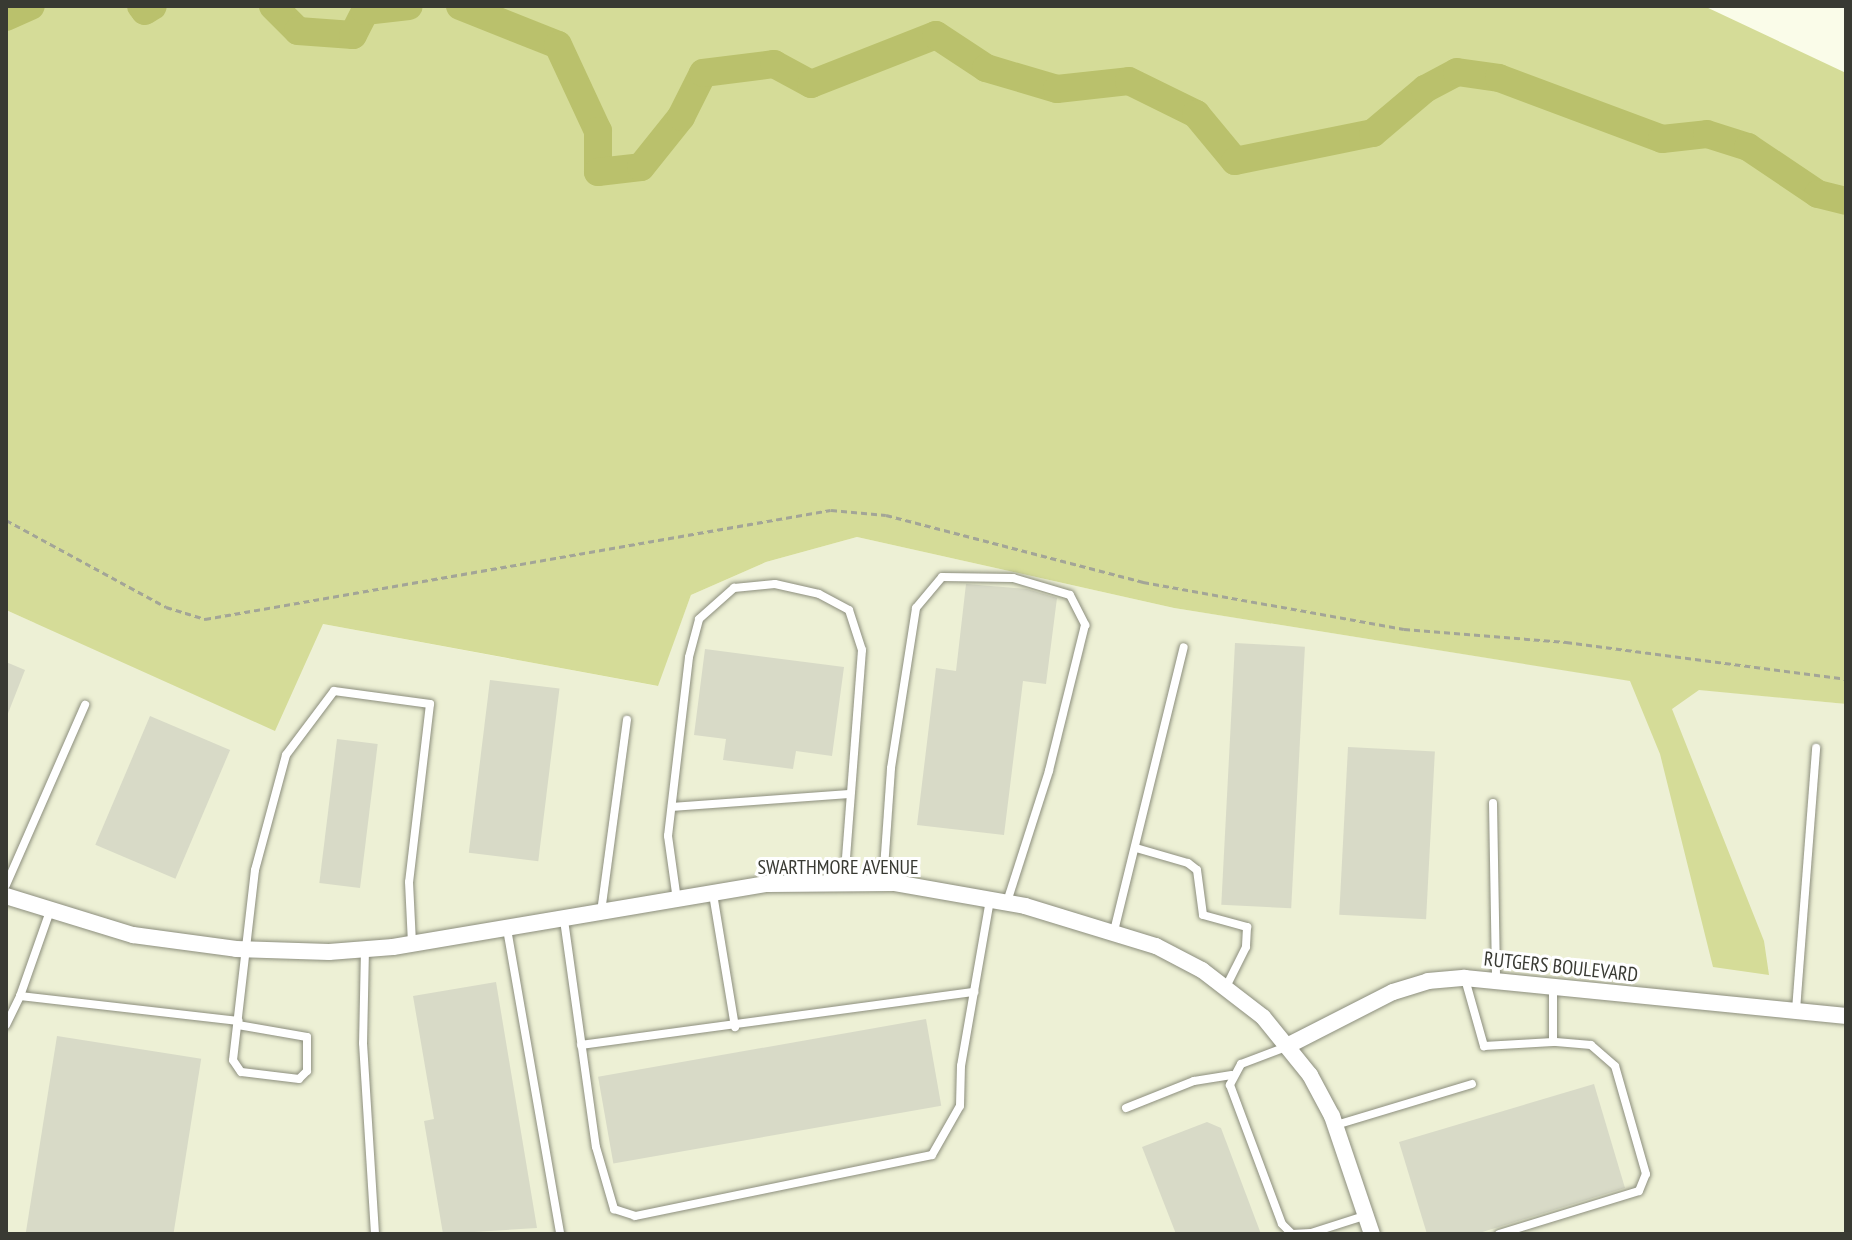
<!DOCTYPE html>
<html>
<head>
<meta charset="utf-8">
<style>
  body { margin:0 }
  #map { position:relative; width:1852px; height:1240px; overflow:hidden; background:#fafce9; font-family:"PT Sans Narrow",sans-serif }
  div>[style] { position:absolute }
  [style*='--x'] { left:calc(var(--x)*1px); top:calc(var(--y)*1px); width:calc(var(--w)*1px); rotate:calc(var(--a)*1deg) }
  .built>* { inset:0; background:#edf0d5 }
  .green>* { inset:0; background:#d5dc98 }
  .river>* { height:28px; margin:-14px; padding:0 14px; transform-origin:14px; border-radius:14px; background:#bac16c }
  .building>* { inset:0; background:#d8dac7; transform-origin:0 0 }
  .path>* { height:3px; margin-top:-1.5px; transform-origin:0; background:repeating-linear-gradient(90deg,#a3a597 0 6px,transparent 0 10px) }
  .roads { filter:drop-shadow(0 0 2px #8c8e7d) drop-shadow(0 0 2px #8c8e7d) }
  .lane>* { height:8px; margin:-4px; padding:0 4px; transform-origin:4px; border-radius:4px; background:#fff }
  .street>* { height:16px; margin:-8px; padding:0 8px; transform-origin:8px; border-radius:8px; background:#fff }
  span { translate:-50% -50%; white-space:nowrap; text-align:center; line-height:1.15; -webkit-text-stroke:6px #fff; paint-order:stroke }
  .street-label { font-size:20px; color:#393a33 }
  .frame { position:absolute; inset:0; border:8px solid #393a33; pointer-events:none }
</style>
</head>
<body>
<div id="map">
  <div class="built">
    <i style="clip-path:polygon(857px 537px,1174px 608px,1665px 686px,1846px 704px,1846px 1234px,6px 1234px,6px 610px,35px 623px,323px 624px,657px 686px,691px 595px,766px 562px)"></i>
  </div>
  <div class="green">
    <i style="clip-path:polygon(6px 6px,1704px 6px,1846px 73px,1846px 704px,1699px 690px,1672px 709px,1764px 941px,1769px 975px,1713px 967px,1660px 754px,1630px 681px,1174px 608px,857px 537px,766px 562px,691px 595px,658px 686px,323px 624px,275px 731px,6px 610px)"></i>
  </div>
  <div class="river">
    <i style="--x:141;--y:6;--w:6;--a:51"></i>
    <i style="--x:145;--y:11;--w:9;--a:-32"></i>
    <i style="--x:273;--y:6;--w:35;--a:45"></i>
    <i style="--x:298;--y:31;--w:55;--a:4.2"></i>
    <i style="--x:353;--y:35;--w:27;--a:-63"></i>
    <i style="--x:365;--y:11;--w:44;--a:-6.5"></i>
    <i style="--x:460;--y:6;--w:105;--a:21.7"></i>
    <i style="--x:558;--y:45;--w:95;--a:65.1"></i>
    <i style="--x:598;--y:131;--w:41;--a:90"></i>
    <i style="--x:598;--y:172;--w:43;--a:-6.6"></i>
    <i style="--x:641;--y:167;--w:64;--a:-51.3"></i>
    <i style="--x:681;--y:117;--w:49;--a:-63.4"></i>
    <i style="--x:703;--y:73;--w:72;--a:-7.2"></i>
    <i style="--x:774;--y:64;--w:42;--a:28.4"></i>
    <i style="--x:811;--y:84;--w:134;--a:-21.4"></i>
    <i style="--x:936;--y:35;--w:60;--a:33.4"></i>
    <i style="--x:986;--y:68;--w:74;--a:16.5"></i>
    <i style="--x:1057;--y:89;--w:72;--a:-6.3"></i>
    <i style="--x:1129;--y:81;--w:75;--a:26.2"></i>
    <i style="--x:1196;--y:114;--w:61;--a:50.3"></i>
    <i style="--x:1235;--y:161;--w:141;--a:-11.5"></i>
    <i style="--x:1373;--y:133;--w:68;--a:-40.2"></i>
    <i style="--x:1425;--y:89;--w:36;--a:-28"></i>
    <i style="--x:1457;--y:72;--w:42;--a:8.1"></i>
    <i style="--x:1499;--y:78;--w:174;--a:20.5"></i>
    <i style="--x:1662;--y:139;--w:45;--a:-6.3"></i>
    <i style="--x:1707;--y:134;--w:43;--a:17.6"></i>
    <i style="--x:1748;--y:147;--w:84;--a:33.9"></i>
    <i style="--x:1818;--y:194;--w:29;--a:14"></i>
    <i style="--x:6;--y:17;--w:27;--a:-24"></i>
  </div>
  <div class="building">
    <i style="clip-path:polygon(966px 584px,1027px 589px,1057px 598px,1046px 684px,1023px 681px,1004px 835px,917px 825px,936px 668px,956px 671px)"></i>
    <i style="left:1235px;top:643px;width:70px;height:262px;rotate:3deg"></i>
    <i style="clip-path:polygon(705px 649px,844px 667px,832px 756px,796px 751px,793px 769px,723px 760px,726px 739px,694px 735px)"></i>
    <i style="clip-path:polygon(6px 662px,25px 670px,7px 716px,6px 716px)"></i>
    <i style="left:490px;top:680px;width:70px;height:174px;rotate:7deg"></i>
    <i style="left:150px;top:716px;width:87px;height:140px;rotate:23deg"></i>
    <i style="left:337px;top:739px;width:41px;height:145px;rotate:7deg"></i>
    <i style="left:1348px;top:747px;width:87px;height:168px;rotate:3deg"></i>
    <i style="clip-path:polygon(496px 982px,537px 1228px,443px 1234px,424px 1121px,434px 1119px,413px 996px)"></i>
    <i style="left:926px;top:1019px;width:88px;height:333px;rotate:80deg"></i>
    <i style="left:57px;top:1036px;width:146px;height:200px;rotate:9deg"></i>
    <i style="clip-path:polygon(1594px 1084px,1625px 1188px,1476px 1234px,1427px 1234px,1399px 1142px)"></i>
    <i style="clip-path:polygon(1207px 1122px,1221px 1128px,1261px 1234px,1176px 1234px,1142px 1147px)"></i>
  </div>
  <div class="path">
    <i style="--x:6;--y:520;--w:182;--a:28.5"></i>
    <i style="--x:166;--y:607;--w:41;--a:17.1"></i>
    <i style="--x:205;--y:619;--w:635;--a:-9.88"></i>
    <i style="--x:831;--y:510;--w:55;--a:5.2"></i>
    <i style="--x:886;--y:515;--w:266;--a:14.6"></i>
    <i style="--x:1143;--y:582;--w:265;--a:10.2"></i>
    <i style="--x:1404;--y:629;--w:163;--a:4.6"></i>
    <i style="--x:1566;--y:642;--w:282;--a:7.5"></i>
  </div>
  <div class="roads">
    <div class="lane">
      <i style="--x:1493;--y:803;--w:178;--a:89"></i>
      <i style="--x:672;--y:807;--w:177;--a:-4.2"></i>
      <i style="--x:1136;--y:848;--w:54;--a:16.1"></i>
      <i style="--x:1188;--y:863;--w:11;--a:38"></i>
      <i style="--x:1197;--y:870;--w:45;--a:82.4"></i>
      <i style="--x:1203;--y:915;--w:46;--a:15.3"></i>
      <i style="--x:1247;--y:927;--w:20;--a:93"></i>
      <i style="--x:1246;--y:947;--w:45;--a:116.6"></i>
      <i style="--x:883;--y:883;--w:115;--a:-86"></i>
      <i style="--x:891;--y:768;--w:162;--a:-81.1"></i>
      <i style="--x:916;--y:608;--w:40;--a:-50"></i>
      <i style="--x:942;--y:577;--w:71;--a:0.8"></i>
      <i style="--x:1013;--y:578;--w:59;--a:16.6"></i>
      <i style="--x:1070;--y:595;--w:34;--a:63"></i>
      <i style="--x:1085;--y:625;--w:150;--a:103.9"></i>
      <i style="--x:1049;--y:771;--w:138;--a:107.8"></i>
      <i style="--x:6;--y:885;--w:197;--a:-66.3"></i>
      <i style="--x:713;--y:894;--w:135;--a:80.6"></i>
      <i style="--x:677;--y:900;--w:65;--a:-98"></i>
      <i style="--x:668;--y:836;--w:180;--a:-83.3"></i>
      <i style="--x:689;--y:657;--w:39;--a:-75"></i>
      <i style="--x:699;--y:619;--w:47;--a:-41.5"></i>
      <i style="--x:734;--y:588;--w:41;--a:-5.6"></i>
      <i style="--x:775;--y:584;--w:45;--a:12.8"></i>
      <i style="--x:819;--y:594;--w:34;--a:28"></i>
      <i style="--x:849;--y:610;--w:42;--a:72"></i>
      <i style="--x:862;--y:650;--w:234;--a:94.4"></i>
      <i style="--x:50;--y:911;--w:90;--a:109.4"></i>
      <i style="--x:20;--y:996;--w:220;--a:6.5"></i>
      <i style="--x:601;--y:912;--w:194;--a:-82.3"></i>
      <i style="--x:564;--y:920;--w:229;--a:82"></i>
      <i style="--x:596;--y:1147;--w:65;--a:73.8"></i>
      <i style="--x:614;--y:1209;--w:22;--a:18"></i>
      <i style="--x:635;--y:1216;--w:303;--a:-11.6"></i>
      <i style="--x:932;--y:1155;--w:56;--a:-60.3"></i>
      <i style="--x:960;--y:1106;--w:40;--a:-88.6"></i>
      <i style="--x:961;--y:1066;--w:169;--a:-80.1"></i>
      <i style="--x:507;--y:929;--w:310;--a:80.1"></i>
      <i style="--x:1114;--y:931;--w:292;--a:-76.2"></i>
      <i style="--x:365;--y:949;--w:94;--a:91.2"></i>
      <i style="--x:363;--y:1043;--w:191;--a:86.4"></i>
      <i style="--x:1465;--y:979;--w:70;--a:74.2"></i>
      <i style="--x:1484;--y:1046;--w:69;--a:-3.3"></i>
      <i style="--x:1553;--y:1042;--w:56;--a:-90"></i>
      <i style="--x:1796;--y:1010;--w:263;--a:-85.6"></i>
      <i style="--x:6;--y:1025;--w:32;--a:-64"></i>
      <i style="--x:238;--y:1025;--w:70;--a:9.9"></i>
      <i style="--x:307;--y:1037;--w:34;--a:90"></i>
      <i style="--x:307;--y:1071;--w:11;--a:135"></i>
      <i style="--x:299;--y:1079;--w:58;--a:-173.1"></i>
      <i style="--x:241;--y:1072;--w:14;--a:-124"></i>
      <i style="--x:233;--y:1060;--w:191;--a:-83.4"></i>
      <i style="--x:255;--y:870;--w:119;--a:-74.9"></i>
      <i style="--x:286;--y:755;--w:80;--a:-53.1"></i>
      <i style="--x:334;--y:691;--w:97;--a:7.7"></i>
      <i style="--x:430;--y:704;--w:179;--a:96.7"></i>
      <i style="--x:409;--y:882;--w:62;--a:87.2"></i>
      <i style="--x:581;--y:1045;--w:397;--a:-7.7"></i>
      <i style="--x:1286;--y:1047;--w:48;--a:159.3"></i>
      <i style="--x:1241;--y:1064;--w:24;--a:118"></i>
      <i style="--x:1230;--y:1085;--w:148;--a:69.5"></i>
      <i style="--x:1282;--y:1224;--w:14;--a:45"></i>
      <i style="--x:1292;--y:1234;--w:19;--a:-3"></i>
      <i style="--x:1311;--y:1233;--w:59;--a:-17.8"></i>
      <i style="--x:1126;--y:1108;--w:73;--a:-21.7"></i>
      <i style="--x:1194;--y:1081;--w:38;--a:-9"></i>
      <i style="--x:1336;--y:1125;--w:142;--a:-16.8"></i>
      <i style="--x:1499;--y:1234;--w:146;--a:-17.1"></i>
      <i style="--x:1639;--y:1191;--w:18;--a:-68"></i>
      <i style="--x:1646;--y:1174;--w:112;--a:-106"></i>
      <i style="--x:1615;--y:1066;--w:32;--a:-139"></i>
      <i style="--x:1591;--y:1045;--w:38;--a:-175"></i>
    </div>
    <div class="street">
      <i style="--x:6;--y:896;--w:133;--a:17.1"></i>
      <i style="--x:133;--y:935;--w:104;--a:7.7"></i>
      <i style="--x:236;--y:949;--w:93;--a:1.8"></i>
      <i style="--x:329;--y:952;--w:64;--a:-4.5"></i>
      <i style="--x:393;--y:947;--w:379;--a:-9.6"></i>
      <i style="--x:767;--y:884;--w:128;--a:-0.4"></i>
      <i style="--x:895;--y:883;--w:132;--a:10"></i>
      <i style="--x:1025;--y:906;--w:137;--a:17"></i>
      <i style="--x:1156;--y:946;--w:52;--a:27.6"></i>
      <i style="--x:1202;--y:970;--w:77;--a:37.6"></i>
      <i style="--x:1263;--y:1017;--w:75;--a:51"></i>
      <i style="--x:1310;--y:1075;--w:47;--a:61.8"></i>
      <i style="--x:1332;--y:1116;--w:125;--a:71.3"></i>
      <i style="--x:1287;--y:1046;--w:119;--a:-27"></i>
      <i style="--x:1393;--y:992;--w:37;--a:-17"></i>
      <i style="--x:1428;--y:981;--w:37;--a:-5"></i>
      <i style="--x:1465;--y:978;--w:383;--a:5.7"></i>
    </div>
  </div>
  <div class="street-label">
    <span style="left:838px;top:867px">SWARTHMORE AVENUE</span>
    <span style="left:1561px;top:967px;rotate:6deg">RUTGERS BOULEVARD</span>
  </div>
  <div class="frame"></div>
</div>
</body>
</html>
